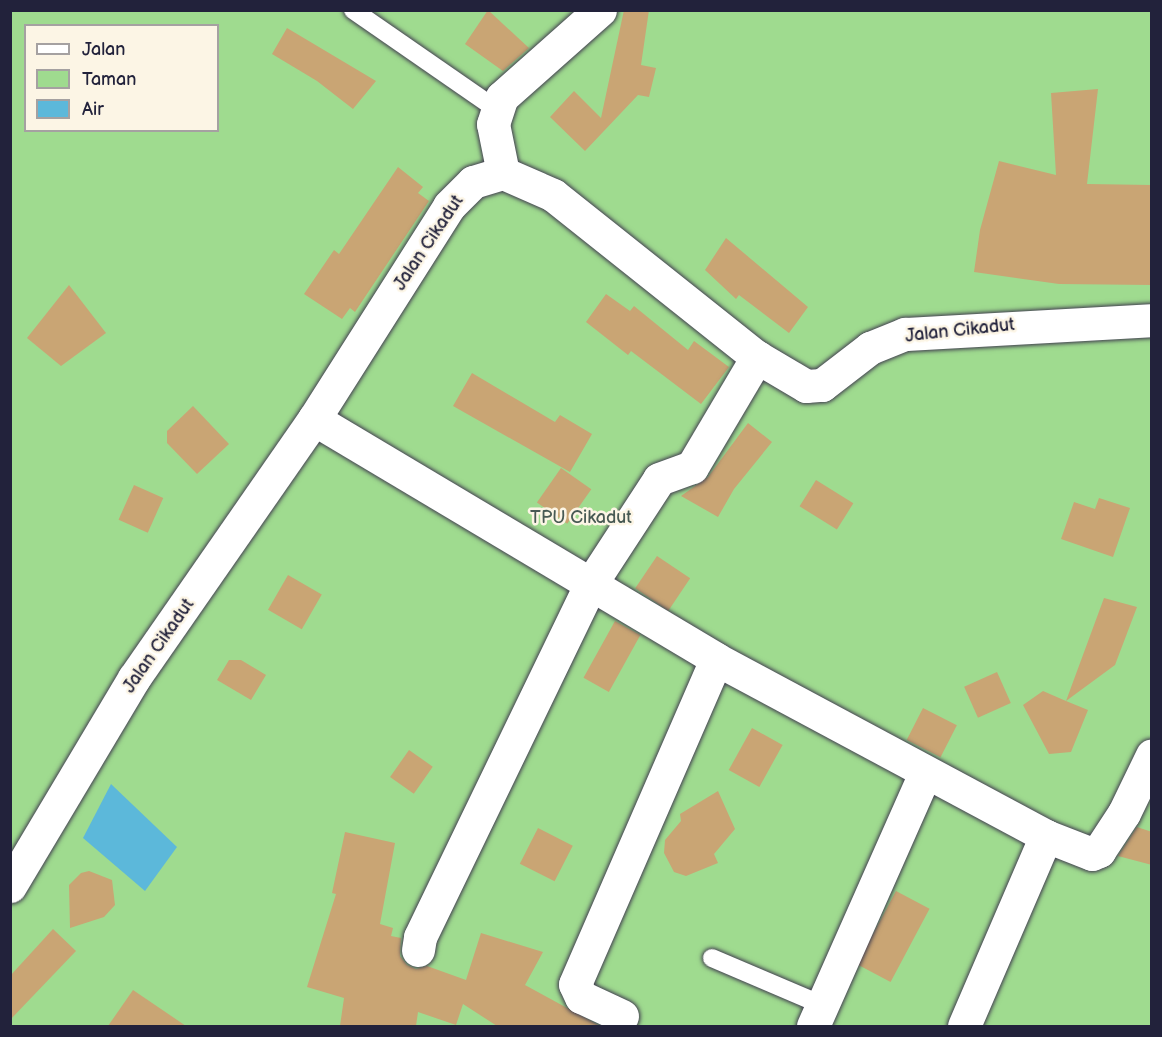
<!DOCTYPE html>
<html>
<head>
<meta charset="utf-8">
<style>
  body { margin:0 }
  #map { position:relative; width:1162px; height:1037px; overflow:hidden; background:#f5e5ca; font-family:"Balsamiq Sans",sans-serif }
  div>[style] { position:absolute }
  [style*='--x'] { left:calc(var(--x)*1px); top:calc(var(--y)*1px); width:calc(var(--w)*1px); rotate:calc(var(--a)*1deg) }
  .green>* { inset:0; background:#9fdb8f }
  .water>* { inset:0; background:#5cb8da }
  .building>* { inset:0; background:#c9a574; transform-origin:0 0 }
  .roads { filter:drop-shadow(0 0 2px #423f50) drop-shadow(0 0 2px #423f50) }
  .service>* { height:18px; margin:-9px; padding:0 9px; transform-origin:9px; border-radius:9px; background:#fff }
  .minor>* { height:33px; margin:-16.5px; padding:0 16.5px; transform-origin:16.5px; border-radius:16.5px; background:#fff }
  span { translate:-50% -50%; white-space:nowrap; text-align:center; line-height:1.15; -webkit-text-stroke:5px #fcf5e5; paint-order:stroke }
  .street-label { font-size:18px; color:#22223b }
  .park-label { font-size:18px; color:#485a54 }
  .frame { position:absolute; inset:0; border:12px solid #22223b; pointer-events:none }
  .legend { position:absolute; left:24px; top:24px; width:195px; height:108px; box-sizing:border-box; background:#fcf5e5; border:2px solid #a5a1a1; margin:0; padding:8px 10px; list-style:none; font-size:18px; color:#22223b }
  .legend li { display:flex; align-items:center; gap:12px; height:30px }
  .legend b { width:30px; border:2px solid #a5a1a1 }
</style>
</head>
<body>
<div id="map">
  <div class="green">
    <i style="clip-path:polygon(evenodd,11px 11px,1151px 11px,1151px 1026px,11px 1026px,11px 11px,26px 26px,218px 26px,218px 130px,26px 130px,26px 26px)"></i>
  </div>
  <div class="water">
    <i style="clip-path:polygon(111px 784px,177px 847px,145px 891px,83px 838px)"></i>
  </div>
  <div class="building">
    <i style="clip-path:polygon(488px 10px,529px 48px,503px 71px,465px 44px)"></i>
    <i style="clip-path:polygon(624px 10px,649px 10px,641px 65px,656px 68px,649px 97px,638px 95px,585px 151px,550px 117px,574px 91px,601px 118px)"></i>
    <i style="clip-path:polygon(287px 28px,376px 81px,353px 109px,317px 81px,272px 54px)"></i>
    <i style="clip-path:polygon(1098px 89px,1087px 184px,1152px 185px,1152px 285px,1059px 284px,974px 272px,980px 230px,999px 161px,1056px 175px,1051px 93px)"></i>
    <i style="clip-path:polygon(398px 167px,423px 187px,418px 193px,429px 201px,355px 312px,350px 308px,342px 319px,304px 294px,334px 250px,339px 254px)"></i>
    <i style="clip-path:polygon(726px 238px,808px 307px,789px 333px,739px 295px,736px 299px,705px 270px)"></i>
    <i style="clip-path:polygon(69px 285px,106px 333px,61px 366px,27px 338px)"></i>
    <i style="clip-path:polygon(606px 294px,630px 311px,634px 306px,688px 350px,694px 341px,729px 367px,701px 404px,631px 351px,628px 355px,586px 322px)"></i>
    <i style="clip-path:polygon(472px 373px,555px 422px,560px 415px,592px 434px,570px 472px,453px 406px)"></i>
    <i style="clip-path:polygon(193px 406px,229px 444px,197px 474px,167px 443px,167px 431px)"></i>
    <i style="clip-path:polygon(748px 423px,772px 442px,734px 489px,718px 517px,681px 496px,708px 477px)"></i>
    <i style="left:561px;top:468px;width:37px;height:42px;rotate:35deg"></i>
    <i style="left:816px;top:480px;width:44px;height:31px;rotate:32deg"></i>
    <i style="left:134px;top:485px;width:32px;height:38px;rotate:24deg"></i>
    <i style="clip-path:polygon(1099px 498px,1130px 508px,1113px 557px,1061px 539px,1074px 502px,1095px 509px)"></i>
    <i style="left:657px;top:556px;width:40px;height:39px;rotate:34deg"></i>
    <i style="left:288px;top:575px;width:39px;height:40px;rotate:30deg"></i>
    <i style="clip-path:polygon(1104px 598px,1137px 607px,1115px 665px,1066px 701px,1088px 710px,1071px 752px,1049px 754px,1023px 705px,1043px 691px,1066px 701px)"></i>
    <i style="left:615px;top:621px;width:29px;height:65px;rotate:29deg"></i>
    <i style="clip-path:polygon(229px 660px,241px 660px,266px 675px,251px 700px,217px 680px)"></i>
    <i style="left:997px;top:672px;width:34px;height:36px;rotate:66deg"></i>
    <i style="left:923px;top:708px;width:38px;height:36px;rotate:27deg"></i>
    <i style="left:752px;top:728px;width:35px;height:48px;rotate:29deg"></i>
    <i style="left:409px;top:750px;width:29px;height:33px;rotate:35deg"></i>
    <i style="clip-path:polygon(718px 791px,735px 829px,714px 854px,718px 863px,686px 876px,674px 872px,664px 853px,665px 840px,681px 821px,680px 814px)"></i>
    <i style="clip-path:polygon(1137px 827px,1152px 832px,1152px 865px,1118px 856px)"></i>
    <i style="left:538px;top:828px;width:39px;height:40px;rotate:27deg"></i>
    <i style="clip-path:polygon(345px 832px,395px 843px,380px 924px,393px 928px,391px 936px,401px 938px,400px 956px,407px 965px,416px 969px,427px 966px,466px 980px,481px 933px,543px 952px,525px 985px,600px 1026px,497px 1026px,463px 1004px,456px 1025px,418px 1012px,416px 1026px,340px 1026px,344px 998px,307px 987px,336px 894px,332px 893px)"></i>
    <i style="clip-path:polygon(89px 871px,112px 880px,115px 905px,104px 917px,70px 928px,69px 885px,81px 873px)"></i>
    <i style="left:896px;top:891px;width:38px;height:83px;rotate:28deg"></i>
    <i style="clip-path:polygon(53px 929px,76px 951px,10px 1020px,10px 976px)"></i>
    <i style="clip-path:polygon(133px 990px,186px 1026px,108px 1026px)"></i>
  </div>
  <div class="roads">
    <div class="service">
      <i style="--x:353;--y:10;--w:174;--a:34.7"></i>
      <i style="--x:712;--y:958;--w:120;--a:23.1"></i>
    </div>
    <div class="minor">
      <i style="--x:503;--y:173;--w:50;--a:-101.5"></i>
      <i style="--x:493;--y:124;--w:28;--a:-72"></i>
      <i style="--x:502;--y:97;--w:131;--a:-41.6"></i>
      <i style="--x:314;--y:419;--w:468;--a:30.8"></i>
      <i style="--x:716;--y:659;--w:374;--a:28.2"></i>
      <i style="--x:1046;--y:836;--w:49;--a:21.4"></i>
      <i style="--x:1092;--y:854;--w:8;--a:-23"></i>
      <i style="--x:1099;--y:851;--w:45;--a:-56.7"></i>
      <i style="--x:1124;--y:813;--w:64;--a:-64.2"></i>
      <i style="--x:10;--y:886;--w:242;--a:-59.2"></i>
      <i style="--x:134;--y:678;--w:315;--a:-55.2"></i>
      <i style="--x:314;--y:419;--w:252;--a:-57.6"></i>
      <i style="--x:449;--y:206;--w:34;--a:-45"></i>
      <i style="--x:473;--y:182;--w:31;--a:-17"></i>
      <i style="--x:503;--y:173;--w:55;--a:23.7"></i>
      <i style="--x:553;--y:195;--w:260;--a:38.5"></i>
      <i style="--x:757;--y:357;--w:57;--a:30.6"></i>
      <i style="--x:806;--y:386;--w:16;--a:-4"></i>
      <i style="--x:822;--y:385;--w:61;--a:-37.6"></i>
      <i style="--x:870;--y:348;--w:38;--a:-22"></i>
      <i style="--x:905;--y:334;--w:247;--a:-3.2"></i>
      <i style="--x:418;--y:950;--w:13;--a:-81"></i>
      <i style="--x:420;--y:937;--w:391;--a:-64.2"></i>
      <i style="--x:590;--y:585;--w:126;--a:-56.9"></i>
      <i style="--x:659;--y:479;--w:35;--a:-20"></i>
      <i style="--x:692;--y:467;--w:128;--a:-59.4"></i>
      <i style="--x:622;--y:1016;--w:45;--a:-155.1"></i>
      <i style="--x:581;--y:997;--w:14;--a:-115"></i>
      <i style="--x:575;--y:984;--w:354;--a:-66.5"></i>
      <i style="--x:813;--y:1026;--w:277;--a:-66.1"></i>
      <i style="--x:964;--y:1026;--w:207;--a:-66.7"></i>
    </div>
  </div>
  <div class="street-label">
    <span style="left:429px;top:243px;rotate:-56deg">Jalan Cikadut</span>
    <span style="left:960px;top:331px;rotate:-6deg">Jalan Cikadut</span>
    <span style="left:159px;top:646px;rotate:-55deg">Jalan Cikadut</span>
  </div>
  <div class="park-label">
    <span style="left:581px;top:518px">TPU Cikadut</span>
  </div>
  <div class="frame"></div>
  <ul class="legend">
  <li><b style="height:8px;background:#fff"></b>Jalan</li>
  <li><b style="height:16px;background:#9fdb8f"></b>Taman</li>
  <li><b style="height:16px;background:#5cb8da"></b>Air</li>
  </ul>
</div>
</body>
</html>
